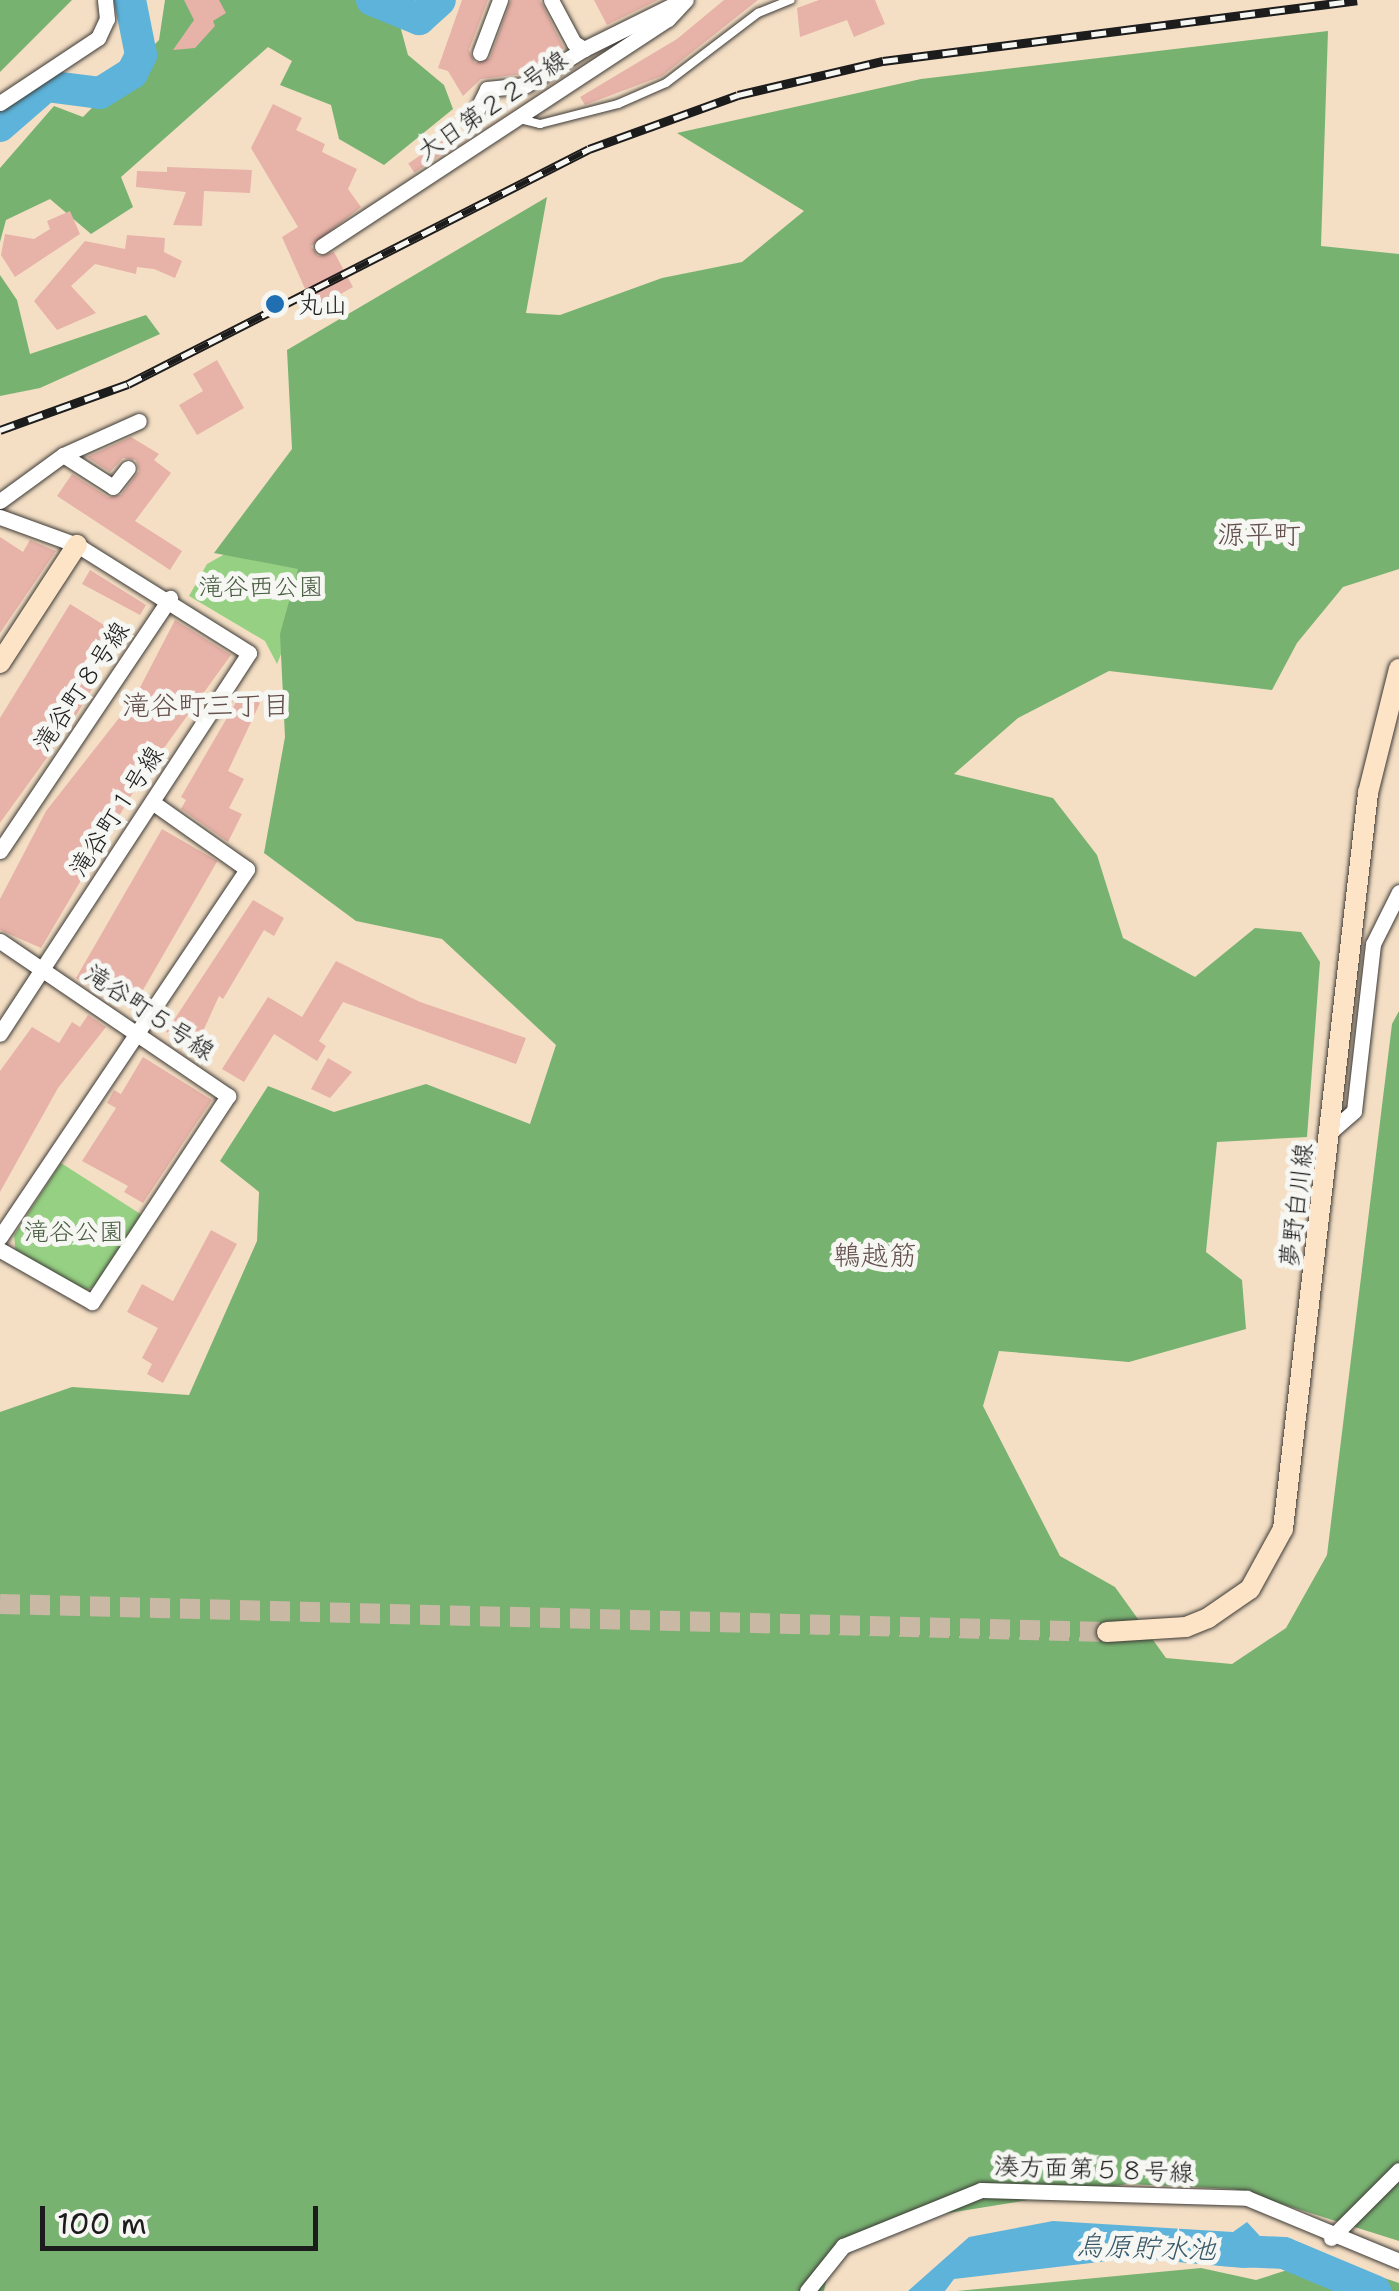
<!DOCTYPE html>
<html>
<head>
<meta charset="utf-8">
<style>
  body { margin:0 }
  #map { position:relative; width:1399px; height:2291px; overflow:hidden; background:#f4dfc5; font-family:"Shantell Sans","Klee One",sans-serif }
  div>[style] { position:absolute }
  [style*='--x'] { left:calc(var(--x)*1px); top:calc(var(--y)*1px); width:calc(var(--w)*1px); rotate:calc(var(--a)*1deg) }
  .green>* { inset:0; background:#96d083 }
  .forest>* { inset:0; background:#78b271 }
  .water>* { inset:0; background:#5eb3da }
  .river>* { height:32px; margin:-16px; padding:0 16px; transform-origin:16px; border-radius:16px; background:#5eb3da }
  .building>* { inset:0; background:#e7b2a8; transform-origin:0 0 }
  .secondary-tunnel>* { height:20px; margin-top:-10px; transform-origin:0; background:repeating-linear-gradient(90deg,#c9b8a3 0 20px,transparent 0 30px) }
  .roads { filter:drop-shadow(0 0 2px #3c3935) drop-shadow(0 0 2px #3c3935) }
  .lane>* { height:8px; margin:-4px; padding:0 4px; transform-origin:4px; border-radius:4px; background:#fff }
  .street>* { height:15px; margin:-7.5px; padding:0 7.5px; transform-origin:7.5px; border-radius:7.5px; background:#fff }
  .secondary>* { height:20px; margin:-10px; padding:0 10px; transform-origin:10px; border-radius:10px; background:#fee4c6 }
  .rail>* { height:9px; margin-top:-4.5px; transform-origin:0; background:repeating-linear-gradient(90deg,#f6f6f2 0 15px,#1c1c1c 0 30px); box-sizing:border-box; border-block:2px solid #1c1c1c }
  .dots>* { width:28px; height:28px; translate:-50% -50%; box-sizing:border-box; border:5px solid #f6f6f2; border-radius:50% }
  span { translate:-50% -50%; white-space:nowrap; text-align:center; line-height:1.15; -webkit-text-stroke:10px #f6f6f2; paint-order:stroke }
  .street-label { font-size:25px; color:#1c1c1c }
  .poi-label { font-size:25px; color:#1c1c1c }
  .left { translate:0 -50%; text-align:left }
  .park-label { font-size:25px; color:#475b40 }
  .neighbourhood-label { font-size:28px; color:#63504d }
  .water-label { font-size:28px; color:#365868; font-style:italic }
  .scale { position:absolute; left:40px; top:2206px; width:278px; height:45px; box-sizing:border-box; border:5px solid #1c1c1c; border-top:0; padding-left:12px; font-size:30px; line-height:35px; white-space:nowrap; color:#1c1c1c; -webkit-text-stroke:8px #f6f6f2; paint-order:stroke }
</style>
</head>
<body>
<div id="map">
  <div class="green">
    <i style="clip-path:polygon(308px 508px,334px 523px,277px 664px,265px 641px,189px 596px,207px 564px)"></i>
    <i style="clip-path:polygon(61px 1163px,142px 1215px,97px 1286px,82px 1291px,16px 1256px,14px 1235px)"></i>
  </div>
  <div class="forest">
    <i style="clip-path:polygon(0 0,72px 0,0 72px)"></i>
    <i style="clip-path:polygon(165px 0,393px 0,408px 55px,444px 85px,453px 109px,384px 165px,339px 139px,331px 105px,280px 85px,292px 61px,268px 47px,121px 177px,133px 207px,91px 234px,50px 199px,6px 220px,0 242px,0 168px,54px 106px,83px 117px,159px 40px)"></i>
    <i style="clip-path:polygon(1328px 31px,1321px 246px,1399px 254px,1399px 569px,1343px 587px,1297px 643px,1272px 690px,1109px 671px,1018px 718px,954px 774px,1053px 798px,1097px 855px,1123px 938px,1195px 977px,1255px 928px,1301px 932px,1320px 962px,1307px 1137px,1217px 1142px,1206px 1252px,1242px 1280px,1246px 1329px,1129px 1362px,999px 1351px,983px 1406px,1060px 1556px,1115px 1587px,1166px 1658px,1232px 1664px,1286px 1628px,1327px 1555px,1392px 1024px,1399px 1011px,1399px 2241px,1234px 2189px,1128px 2184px,899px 2221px,831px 2259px,824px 2291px,0 2291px,0 1412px,72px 1387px,189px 1395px,257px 1241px,259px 1192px,220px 1161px,268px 1086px,334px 1112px,426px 1084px,530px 1124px,556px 1045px,442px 939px,356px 921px,264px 853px,285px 737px,280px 634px,298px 569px,214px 553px,292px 449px,287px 350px,547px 197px,526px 313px,560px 315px,662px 278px,742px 262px,804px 211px,677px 133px,921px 79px)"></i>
    <i style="clip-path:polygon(0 275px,17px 300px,30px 354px,146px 315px,160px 334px,40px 388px,0 396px)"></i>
    <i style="clip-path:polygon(1325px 2258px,1399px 2283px,1399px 2291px,957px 2291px,1201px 2268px,1256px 2280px)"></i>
  </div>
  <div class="water">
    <i style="clip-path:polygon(1053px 2221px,1233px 2232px,1247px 2222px,1259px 2235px,1263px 2258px,1259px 2267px,1243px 2268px,1134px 2258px,954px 2279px,945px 2291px,908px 2291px,969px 2237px)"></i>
  </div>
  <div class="river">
    <i style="--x:372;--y:0;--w:51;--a:22"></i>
    <i style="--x:419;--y:19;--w:28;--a:-42"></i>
    <i style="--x:0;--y:126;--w:61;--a:-41"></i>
    <i style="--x:46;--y:86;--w:54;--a:7.4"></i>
    <i style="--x:100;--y:93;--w:38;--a:-32"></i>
    <i style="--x:132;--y:73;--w:20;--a:-63"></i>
    <i style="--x:141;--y:55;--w:56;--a:-101.3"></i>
    <i style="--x:1222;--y:2250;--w:62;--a:2.8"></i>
    <i style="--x:1284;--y:2253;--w:99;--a:22.7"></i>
  </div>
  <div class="building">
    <i style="clip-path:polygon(184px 0,219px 0,226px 13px,213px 21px,215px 26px,195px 48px,173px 50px,194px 20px)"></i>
    <i style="clip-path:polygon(462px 0,488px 0,469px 50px,475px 63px,490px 58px,511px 0,540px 0,564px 48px,522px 74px,481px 79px,463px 96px,448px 71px,438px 68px)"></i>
    <i style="clip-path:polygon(594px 0,658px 0,607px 25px)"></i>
    <i style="clip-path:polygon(724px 0,758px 0,662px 76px,585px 105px,580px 97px,677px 39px)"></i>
    <i style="clip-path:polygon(819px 0,875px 0,885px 24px,854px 37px,847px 20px,800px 37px,797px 8px)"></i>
    <i style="clip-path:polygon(273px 104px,302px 118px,296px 130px,325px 144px,322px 152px,357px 169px,348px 189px,361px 207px,311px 246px,318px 256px,334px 252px,353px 287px,314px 309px,282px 237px,298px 227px,251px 148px)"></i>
    <i style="left:458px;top:130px;width:11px;height:60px;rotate:56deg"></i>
    <i style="clip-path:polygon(167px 167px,252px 170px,250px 193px,204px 191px,202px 226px,173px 225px,186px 192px,136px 187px,137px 171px,167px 172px)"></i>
    <i style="clip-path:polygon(70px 211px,80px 234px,15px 277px,1px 255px,5px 234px,34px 239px,50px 229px,47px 221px)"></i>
    <i style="clip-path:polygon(127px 235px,165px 238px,164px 252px,182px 261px,175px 278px,154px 269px,137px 267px,136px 274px,95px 264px,71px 286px,96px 313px,57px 330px,34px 301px,85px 241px,125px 249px)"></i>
    <i style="clip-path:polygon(217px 360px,244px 408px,197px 435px,179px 405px,203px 391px,193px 374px)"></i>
    <i style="clip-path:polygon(131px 437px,159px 454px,154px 460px,171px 473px,135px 521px,182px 551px,170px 570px,57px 496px,72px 474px,108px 497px,121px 495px,139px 471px,136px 460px,123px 458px,110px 472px,87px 457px)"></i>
    <i style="clip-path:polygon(0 537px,23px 552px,30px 540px,56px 551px,0 633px)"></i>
    <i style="clip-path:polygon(90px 570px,146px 605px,140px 615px,82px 584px)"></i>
    <i style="clip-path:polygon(70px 604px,120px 635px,89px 678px,96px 682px,71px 724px,62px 719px,47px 744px,54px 748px,0 823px,0 718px)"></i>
    <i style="clip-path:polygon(175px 620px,231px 655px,138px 784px,41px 948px,0 930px,0 899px,46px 811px,134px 699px)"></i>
    <i style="clip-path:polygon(242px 692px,260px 703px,228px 771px,244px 779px,229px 808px,242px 814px,228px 842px,181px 809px,186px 800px,181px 797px)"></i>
    <i style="left:162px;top:829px;width:64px;height:172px;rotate:30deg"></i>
    <i style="clip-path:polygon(253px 900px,284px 918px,274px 936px,264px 930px,223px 999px,219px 996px,195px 1049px,166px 1032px)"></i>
    <i style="clip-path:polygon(336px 961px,420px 1002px,526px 1038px,516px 1064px,343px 1002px,319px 1041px,326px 1046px,317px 1061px,274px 1034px,244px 1082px,222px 1069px,268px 997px,302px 1017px)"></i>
    <i style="clip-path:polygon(88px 1015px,106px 1027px,58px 1088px,0 1192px,0 1071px,32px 1027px,59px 1043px,72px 1022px,80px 1027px)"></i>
    <i style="clip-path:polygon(143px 1057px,212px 1100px,143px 1203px,124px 1192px,128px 1186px,82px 1161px,116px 1108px,107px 1103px,114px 1090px,121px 1094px)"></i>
    <i style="clip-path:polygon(328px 1058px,352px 1072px,330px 1098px,311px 1089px)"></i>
    <i style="clip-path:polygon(211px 1230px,237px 1244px,163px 1383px,147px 1374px,152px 1364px,142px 1358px,158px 1328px,127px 1312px,142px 1284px,173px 1301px)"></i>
  </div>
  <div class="secondary-tunnel">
    <i style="--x:0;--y:1604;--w:1107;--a:1.45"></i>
  </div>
  <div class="roads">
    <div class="lane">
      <i style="--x:516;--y:118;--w:25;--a:14"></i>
      <i style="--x:540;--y:124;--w:81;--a:-14.4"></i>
      <i style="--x:618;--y:104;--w:52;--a:-23.6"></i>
      <i style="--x:666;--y:83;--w:116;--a:-37.3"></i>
      <i style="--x:758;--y:13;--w:35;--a:-22"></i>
    </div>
    <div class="street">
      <i style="--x:551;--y:0;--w:49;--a:61.9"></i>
      <i style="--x:574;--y:43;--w:12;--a:31"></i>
      <i style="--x:584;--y:49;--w:110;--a:-26.3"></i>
      <i style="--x:480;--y:53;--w:57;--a:-69.3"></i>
      <i style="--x:0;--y:103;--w:118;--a:-33.6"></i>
      <i style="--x:98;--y:38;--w:21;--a:-65"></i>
      <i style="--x:107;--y:19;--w:19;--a:-96"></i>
      <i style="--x:472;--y:120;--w:34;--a:-64"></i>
      <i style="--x:487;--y:89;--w:39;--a:-6"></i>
      <i style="--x:526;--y:85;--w:68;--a:-31.8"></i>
      <i style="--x:322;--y:246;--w:414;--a:-33.3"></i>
      <i style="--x:668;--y:19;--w:26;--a:-47"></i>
      <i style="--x:63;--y:455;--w:59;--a:32.6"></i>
      <i style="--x:113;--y:487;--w:24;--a:-52"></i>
      <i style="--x:0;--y:501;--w:78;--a:-36.1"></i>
      <i style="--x:63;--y:455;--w:83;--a:-24.1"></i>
      <i style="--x:0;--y:517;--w:82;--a:20"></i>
      <i style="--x:77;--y:545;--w:203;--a:32.1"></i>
      <i style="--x:249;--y:653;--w:455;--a:123.2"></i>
      <i style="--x:0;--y:851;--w:305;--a:-56.1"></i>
      <i style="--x:0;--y:941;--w:276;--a:34.2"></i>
      <i style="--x:228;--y:1096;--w:247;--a:123.4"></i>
      <i style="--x:92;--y:1302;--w:106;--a:-150.5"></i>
      <i style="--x:1330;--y:1132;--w:32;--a:-41"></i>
      <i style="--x:1354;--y:1111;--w:168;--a:-83.5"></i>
      <i style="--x:1373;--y:944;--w:58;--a:-63.4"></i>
      <i style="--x:0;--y:1237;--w:443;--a:-56.1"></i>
      <i style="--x:247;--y:869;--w:116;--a:-144.8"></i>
      <i style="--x:1331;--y:2238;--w:96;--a:-45"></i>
      <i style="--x:807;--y:2291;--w:58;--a:-51.3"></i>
      <i style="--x:843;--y:2246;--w:149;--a:-22.1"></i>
      <i style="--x:981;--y:2190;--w:266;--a:1.7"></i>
      <i style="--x:1247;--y:2198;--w:165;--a:22.5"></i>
    </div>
    <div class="secondary">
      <i style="--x:0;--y:663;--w:141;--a:-56.9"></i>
      <i style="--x:1107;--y:1632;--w:79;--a:-3.6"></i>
      <i style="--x:1186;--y:1627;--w:24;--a:-22"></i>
      <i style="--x:1208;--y:1618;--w:51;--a:-34.6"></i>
      <i style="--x:1250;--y:1589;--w:68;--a:-61.2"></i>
      <i style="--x:1283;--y:1529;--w:741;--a:-83.41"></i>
      <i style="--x:1368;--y:793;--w:128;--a:-76"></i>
    </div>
  </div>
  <div class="rail">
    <i style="--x:0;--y:430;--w:136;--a:-19.8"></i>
    <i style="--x:128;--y:384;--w:517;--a:-27.01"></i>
    <i style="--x:589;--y:149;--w:158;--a:-19.9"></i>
    <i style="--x:738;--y:95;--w:149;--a:-13.2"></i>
    <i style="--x:883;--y:61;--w:478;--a:-7.3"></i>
  </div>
  <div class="dots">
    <i style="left:275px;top:304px;background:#1f6fb2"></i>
  </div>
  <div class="street-label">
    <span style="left:492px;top:105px;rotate:-34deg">大日第２２号線</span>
    <span style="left:81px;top:686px;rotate:-56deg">滝谷町８号線</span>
    <span style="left:116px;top:811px;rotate:-57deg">滝谷町１号線</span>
    <span style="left:150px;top:1012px;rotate:34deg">滝谷町５号線</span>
    <span style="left:1296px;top:1205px;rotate:-83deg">夢野白川線</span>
    <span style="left:1094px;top:2169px;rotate:2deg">湊方面第５８号線</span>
  </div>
  <div class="poi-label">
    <span class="left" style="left:298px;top:304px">丸山</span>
  </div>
  <div class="park-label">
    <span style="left:261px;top:586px">滝谷西公園</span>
    <span style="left:74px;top:1231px">滝谷公園</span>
  </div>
  <div class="neighbourhood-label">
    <span style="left:1259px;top:534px">源平町</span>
    <span style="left:206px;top:705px">滝谷町三丁目</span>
    <span style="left:875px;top:1255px">鵯越筋</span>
  </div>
  <div class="water-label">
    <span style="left:1146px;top:2247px;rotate:2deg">烏原貯水池</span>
  </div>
  <div class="scale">100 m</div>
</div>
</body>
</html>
